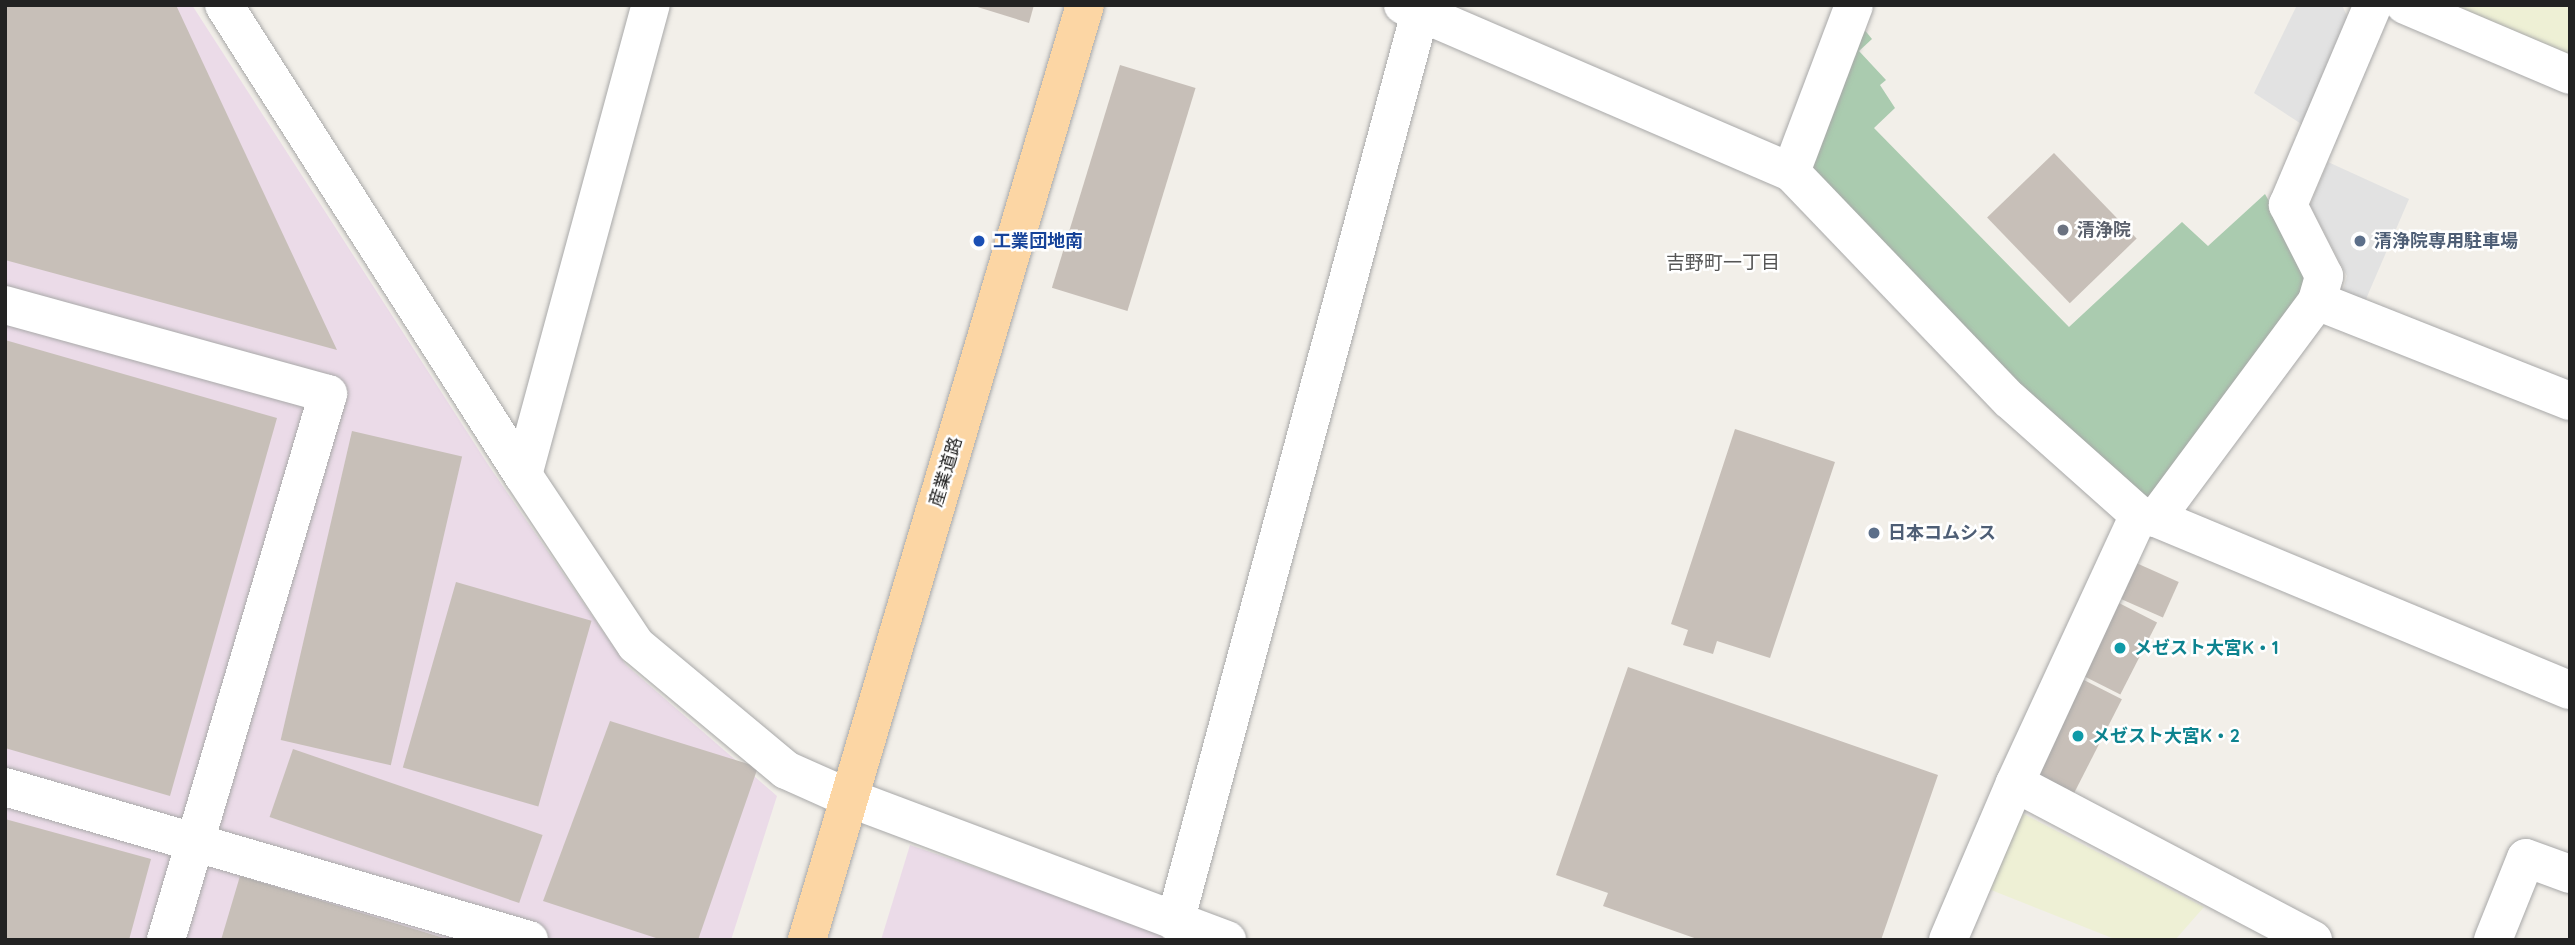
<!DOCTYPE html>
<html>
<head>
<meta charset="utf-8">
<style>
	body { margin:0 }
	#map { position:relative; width:2575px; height:945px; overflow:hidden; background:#f2efe9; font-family:Quicksand,"Noto Sans JP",sans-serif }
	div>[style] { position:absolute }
	.industrial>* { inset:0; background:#ebdbe8 }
	.farmland>* { inset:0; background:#eef0d5 }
	.cemetery>* { inset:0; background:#aacbaf }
	.parking>* { inset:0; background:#e2e2e2 }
	.building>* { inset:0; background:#c7bfb8; transform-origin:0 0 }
	.roads { filter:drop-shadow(0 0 2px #a9a9a9) drop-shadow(0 0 2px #a9a9a9) }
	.minor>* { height:38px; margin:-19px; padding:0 19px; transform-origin:19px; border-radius:19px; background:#fff }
	.major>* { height:38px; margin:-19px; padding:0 19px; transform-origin:19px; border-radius:19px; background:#fcd6a4 }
	.dots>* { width:19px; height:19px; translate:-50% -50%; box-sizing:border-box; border:4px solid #fff; border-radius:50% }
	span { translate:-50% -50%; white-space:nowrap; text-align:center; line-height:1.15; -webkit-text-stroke:5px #fff; paint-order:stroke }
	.worship-label { font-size:18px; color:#5b616d; font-weight:700 }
	.left { translate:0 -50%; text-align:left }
	.transit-label { font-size:18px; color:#164399; font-weight:700 }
	.service-label { font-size:18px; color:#4e5e75; font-weight:700 }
	.street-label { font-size:18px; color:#222 }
	.culture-label { font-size:18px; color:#0d838f; font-weight:700 }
	.neighbourhood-label { font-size:19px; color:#555 }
	.frame { position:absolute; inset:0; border:7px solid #222; pointer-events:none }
</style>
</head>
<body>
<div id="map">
	<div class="industrial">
		<i style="clip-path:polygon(5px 5px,192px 5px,489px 466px,626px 665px,777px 796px,731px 940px,5px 940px)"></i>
		<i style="clip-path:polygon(910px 845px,1185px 940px,881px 940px)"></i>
	</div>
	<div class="farmland">
		<i style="clip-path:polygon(2436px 5px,2570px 5px,2570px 61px)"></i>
		<i style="clip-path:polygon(2018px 811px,2204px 907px,2175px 940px,2117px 940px,1981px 886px)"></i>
	</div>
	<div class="cemetery">
		<i style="clip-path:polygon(1854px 17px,1872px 39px,1859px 51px,1886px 80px,1880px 85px,1895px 108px,1874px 128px,2069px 327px,2182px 222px,2208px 246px,2265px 194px,2304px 265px,2307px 289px,2153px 495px,2132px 499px,1800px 164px)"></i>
	</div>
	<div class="parking">
		<i style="clip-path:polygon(2297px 5px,2342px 5px,2349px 21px,2306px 127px,2254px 93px)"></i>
		<i style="clip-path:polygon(2328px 162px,2409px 199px,2363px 306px,2341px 298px,2347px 276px,2310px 205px)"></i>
	</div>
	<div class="building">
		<i style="clip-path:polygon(5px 5px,176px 5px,337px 350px,5px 260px)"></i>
		<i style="clip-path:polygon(971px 5px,1034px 5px,1029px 23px)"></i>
		<i style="left:1120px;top:65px;width:79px;height:233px;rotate:17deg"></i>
		<i style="left:2054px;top:153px;width:119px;height:93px;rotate:46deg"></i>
		<i style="clip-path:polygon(5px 340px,277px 418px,170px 796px,5px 748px)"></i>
		<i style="clip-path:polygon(1735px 429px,1835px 462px,1770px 658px,1717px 641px,1713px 654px,1683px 645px,1688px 630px,1671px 624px)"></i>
		<i style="left:352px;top:431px;width:113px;height:317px;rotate:13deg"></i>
		<i style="left:2134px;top:562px;width:49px;height:39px;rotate:24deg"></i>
		<i style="left:456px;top:582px;width:141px;height:193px;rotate:16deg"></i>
		<i style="left:2117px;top:602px;width:45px;height:81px;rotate:27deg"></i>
		<i style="clip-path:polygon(1628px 667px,1938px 775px,1881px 940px,1700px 940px,1603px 906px,1608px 893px,1556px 875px)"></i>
		<i style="left:2080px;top:678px;width:47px;height:106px;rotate:27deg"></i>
		<i style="clip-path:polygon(610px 721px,758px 767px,698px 940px,662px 940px,543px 901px)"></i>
		<i style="left:293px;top:749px;width:264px;height:72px;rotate:19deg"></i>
		<i style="clip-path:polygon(5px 819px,151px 859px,129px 940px,5px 940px)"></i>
		<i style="clip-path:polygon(240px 876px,447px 939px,446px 940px,221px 940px)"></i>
	</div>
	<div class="roads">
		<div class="minor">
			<i style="left:224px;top:5px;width:557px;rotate:57.54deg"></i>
			<i style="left:523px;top:475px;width:204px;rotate:56.4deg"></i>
			<i style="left:636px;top:645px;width:195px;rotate:39.8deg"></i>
			<i style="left:786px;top:770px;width:69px;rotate:24deg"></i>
			<i style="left:849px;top:798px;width:404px;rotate:20.6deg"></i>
			<i style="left:1403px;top:5px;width:422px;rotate:23.3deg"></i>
			<i style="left:1791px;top:172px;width:316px;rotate:46.2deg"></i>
			<i style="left:2010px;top:400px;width:173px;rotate:41.7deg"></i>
			<i style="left:2139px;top:515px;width:17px;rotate:10deg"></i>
			<i style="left:2156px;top:518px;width:448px;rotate:22.6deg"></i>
			<i style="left:2405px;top:5px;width:179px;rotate:23deg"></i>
			<i style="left:1791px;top:172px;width:178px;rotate:-69.3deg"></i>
			<i style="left:2317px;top:301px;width:272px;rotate:21.6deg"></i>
			<i style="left:5px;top:305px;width:335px;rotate:15.4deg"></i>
			<i style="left:328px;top:394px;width:570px;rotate:106.53deg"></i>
			<i style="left:523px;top:475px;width:487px;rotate:-74.8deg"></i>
			<i style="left:2156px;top:518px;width:270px;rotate:-53.4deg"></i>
			<i style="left:2317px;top:301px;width:26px;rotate:-74deg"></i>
			<i style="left:2324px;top:276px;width:80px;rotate:-116.9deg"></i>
			<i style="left:2288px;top:205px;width:217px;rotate:-67deg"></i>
			<i style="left:2015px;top:783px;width:337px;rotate:27.8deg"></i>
			<i style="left:5px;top:787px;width:546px;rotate:16.28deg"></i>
			<i style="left:1175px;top:922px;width:950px;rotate:-74.92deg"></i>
			<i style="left:1948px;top:940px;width:171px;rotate:-66.9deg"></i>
			<i style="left:2015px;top:783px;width:295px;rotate:-65.2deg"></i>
			<i style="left:2493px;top:940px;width:88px;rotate:-68.1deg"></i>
			<i style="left:2526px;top:858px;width:47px;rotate:20deg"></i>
		</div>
		<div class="major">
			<i style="left:807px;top:940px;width:975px;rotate:-73.44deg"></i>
		</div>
	</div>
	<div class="dots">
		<i style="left:2063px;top:230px;background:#6b7280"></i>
		<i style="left:979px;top:241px;background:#1a4fb4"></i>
		<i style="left:2360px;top:241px;background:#5c6f8a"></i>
		<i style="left:1874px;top:533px;background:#5c6f8a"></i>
		<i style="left:2120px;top:648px;background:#0f9aa8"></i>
		<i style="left:2078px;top:736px;background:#0f9aa8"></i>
	</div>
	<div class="worship-label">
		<span class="left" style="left:2077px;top:230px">清浄院</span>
	</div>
	<div class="transit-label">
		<span class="left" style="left:993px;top:241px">工業団地南</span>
	</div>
	<div class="service-label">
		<span class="left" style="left:2374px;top:241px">清浄院専用駐車場</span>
		<span class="left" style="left:1888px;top:533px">日本コムシス</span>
	</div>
	<div class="street-label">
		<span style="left:946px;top:472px;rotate:-73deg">産業道路</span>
	</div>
	<div class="culture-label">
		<span class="left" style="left:2134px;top:648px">メゼスト大宮K・1</span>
		<span class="left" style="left:2092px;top:736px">メゼスト大宮K・2</span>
	</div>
	<div class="neighbourhood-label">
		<span style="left:1723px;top:263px">吉野町一丁目</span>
	</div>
	<div class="frame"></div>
</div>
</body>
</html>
